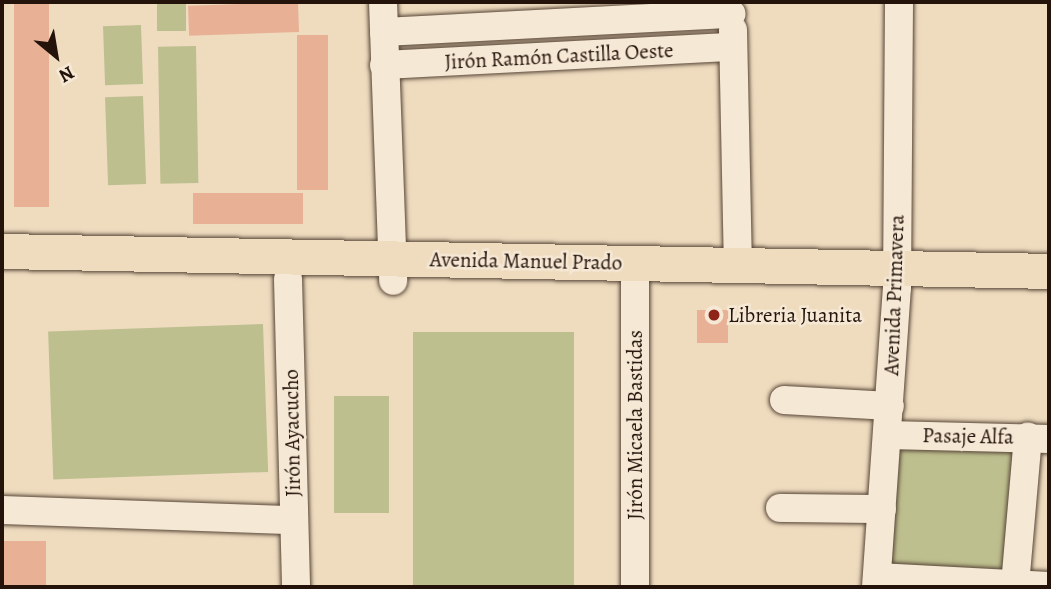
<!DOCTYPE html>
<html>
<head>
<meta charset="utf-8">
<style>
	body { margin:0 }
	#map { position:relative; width:1051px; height:589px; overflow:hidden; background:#efdcbf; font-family:Alegreya,serif }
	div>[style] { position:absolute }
	.green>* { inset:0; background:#bebf8f; transform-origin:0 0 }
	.building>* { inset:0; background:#e8b195; transform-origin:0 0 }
	.roads { filter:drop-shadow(0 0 2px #574537) drop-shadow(0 0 2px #574537) }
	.minor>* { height:28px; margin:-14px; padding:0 14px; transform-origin:14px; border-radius:14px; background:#f5e8d5 }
	.major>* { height:35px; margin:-17.5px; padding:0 17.5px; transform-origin:17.5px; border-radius:17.5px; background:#efdcbf }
	.dots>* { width:19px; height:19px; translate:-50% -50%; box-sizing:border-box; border:4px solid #f5e8d5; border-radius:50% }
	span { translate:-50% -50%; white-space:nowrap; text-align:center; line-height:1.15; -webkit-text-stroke:5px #f5e8d5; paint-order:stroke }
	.street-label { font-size:21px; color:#24130a }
	.poi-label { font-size:21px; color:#24130a }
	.left { translate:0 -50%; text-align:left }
	.frame { position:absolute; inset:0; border:4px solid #24130a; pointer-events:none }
	.north { position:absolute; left:21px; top:21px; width:70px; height:70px; -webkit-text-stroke:5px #f5e8d5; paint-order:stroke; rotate:150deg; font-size:19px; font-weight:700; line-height:28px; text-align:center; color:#24130a }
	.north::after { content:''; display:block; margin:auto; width:24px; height:32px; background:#24130a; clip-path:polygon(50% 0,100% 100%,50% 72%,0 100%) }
</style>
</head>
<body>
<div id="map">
	<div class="green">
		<i style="left:157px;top:2px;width:29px;height:29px"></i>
		<i style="left:141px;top:25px;width:59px;height:38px;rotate:88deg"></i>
		<i style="left:196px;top:46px;width:137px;height:38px;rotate:89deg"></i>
		<i style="left:143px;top:96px;width:88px;height:38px;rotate:88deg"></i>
		<i style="left:263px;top:324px;width:148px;height:215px;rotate:88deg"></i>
		<i style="left:413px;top:332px;width:161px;height:255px"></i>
		<i style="left:389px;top:396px;width:117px;height:55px;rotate:90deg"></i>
		<i style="left:894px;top:446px;width:120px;height:126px;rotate:1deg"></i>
	</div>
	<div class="building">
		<i style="left:14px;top:2px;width:35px;height:205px"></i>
		<i style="left:298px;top:2px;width:30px;height:110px;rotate:88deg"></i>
		<i style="left:297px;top:35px;width:31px;height:155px"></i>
		<i style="left:303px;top:193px;width:31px;height:110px;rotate:90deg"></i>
		<i style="left:728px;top:310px;width:33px;height:31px;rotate:90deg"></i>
		<i style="left:2px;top:541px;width:44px;height:45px"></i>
	</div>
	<div class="roads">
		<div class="minor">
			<i style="left:383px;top:2px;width:279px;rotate:87.9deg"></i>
			<i style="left:733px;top:30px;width:235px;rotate:88.8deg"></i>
			<i style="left:384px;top:32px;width:348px;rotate:-3deg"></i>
			<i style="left:384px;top:65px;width:349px;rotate:-3deg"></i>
			<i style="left:288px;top:279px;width:308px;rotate:88.5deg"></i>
			<i style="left:784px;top:400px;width:106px;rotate:3.2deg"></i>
			<i style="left:888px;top:435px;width:161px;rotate:1.4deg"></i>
			<i style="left:780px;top:508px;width:102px;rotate:0.6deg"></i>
			<i style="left:2px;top:510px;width:292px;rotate:2deg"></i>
			<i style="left:877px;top:577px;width:172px;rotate:3deg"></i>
			<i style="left:1015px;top:585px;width:149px;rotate:-85deg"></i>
			<i style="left:635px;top:587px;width:324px;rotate:-90deg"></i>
			<i style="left:876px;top:587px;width:300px;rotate:-86deg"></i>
			<i style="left:897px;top:288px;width:286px;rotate:-89.6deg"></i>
		</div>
		<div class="major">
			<i style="left:2px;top:251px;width:1047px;rotate:1.09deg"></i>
		</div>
	</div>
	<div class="dots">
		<i style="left:714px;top:315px;background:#8f2418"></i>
	</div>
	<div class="street-label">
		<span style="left:559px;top:56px;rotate:-3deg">Jirón Ramón Castilla Oeste</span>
		<span style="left:526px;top:261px;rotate:1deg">Avenida Manuel Prado</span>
		<span style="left:894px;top:295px;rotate:-88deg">Avenida Primavera</span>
		<span style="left:635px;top:425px;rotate:-90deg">Jirón Micaela Bastidas</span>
		<span style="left:292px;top:433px;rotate:-91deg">Jirón Ayacucho</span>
		<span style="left:968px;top:436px;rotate:1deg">Pasaje Alfa</span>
	</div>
	<div class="poi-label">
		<span class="left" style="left:728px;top:315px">Libreria Juanita</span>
	</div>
	<div class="frame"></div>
	<div class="north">N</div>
</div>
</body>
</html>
